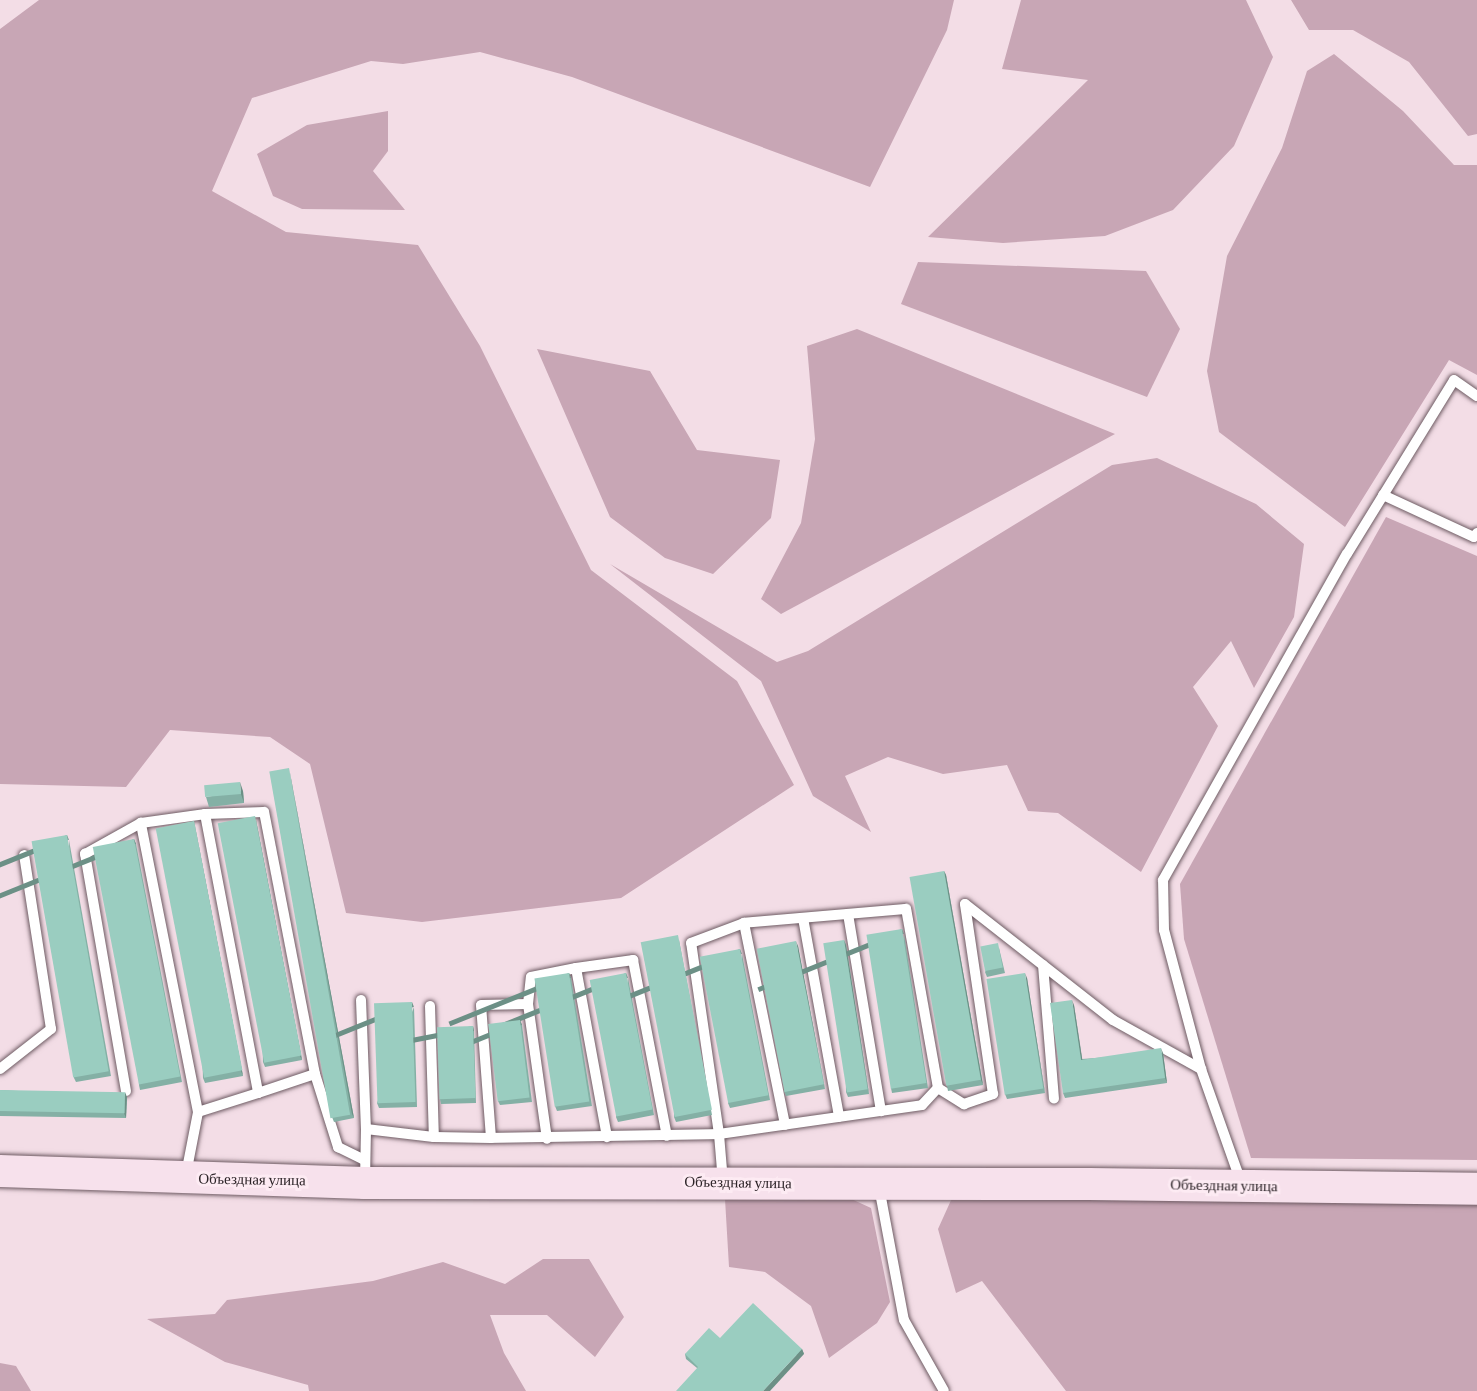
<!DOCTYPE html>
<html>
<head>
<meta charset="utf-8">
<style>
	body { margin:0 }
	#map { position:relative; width:1477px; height:1391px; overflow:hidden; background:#f3dde6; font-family:"Crimson Pro",serif }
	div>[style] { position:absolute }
	.green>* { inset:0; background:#c8a6b5 }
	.roads { filter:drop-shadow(0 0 2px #6e5b63) drop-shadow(0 0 2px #6e5b63) }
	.lane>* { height:10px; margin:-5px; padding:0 5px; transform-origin:5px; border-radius:5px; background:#fff }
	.secondary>* { height:32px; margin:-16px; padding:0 16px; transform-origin:16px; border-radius:16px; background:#f7e1ec }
	.wall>* { inset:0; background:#84b0a5 }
	.shaded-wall>* { inset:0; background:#6c9086; transform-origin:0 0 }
	.building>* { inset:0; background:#9acdc0; transform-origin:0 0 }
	span { translate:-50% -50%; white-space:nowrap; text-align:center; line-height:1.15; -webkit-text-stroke:6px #fdebf3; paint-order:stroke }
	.street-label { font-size:15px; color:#2d2428 }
</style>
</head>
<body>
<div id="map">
	<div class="green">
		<i style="clip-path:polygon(39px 0,954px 0,947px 30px,870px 187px,572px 77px,480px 52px,403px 64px,371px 61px,252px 98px,212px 191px,286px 232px,418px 245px,480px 346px,591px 570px,737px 681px,794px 785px,621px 898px,422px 922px,346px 913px,310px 764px,270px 737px,170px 730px,126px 787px,0 784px,0 29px)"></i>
		<i style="clip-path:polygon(1021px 0,1246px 0,1273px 57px,1234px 146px,1173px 210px,1105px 236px,1003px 243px,928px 237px,1088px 80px,1002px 69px)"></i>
		<i style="clip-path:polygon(1291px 0,1477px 0,1477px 134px,1468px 136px,1409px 62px,1353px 30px,1309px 30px)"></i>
		<i style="clip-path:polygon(1334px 54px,1403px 111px,1454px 165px,1477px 165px,1477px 375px,1449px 360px,1345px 527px,1219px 432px,1207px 371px,1227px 256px,1282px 148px,1307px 71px)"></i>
		<i style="clip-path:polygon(388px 111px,388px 151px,373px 171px,405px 210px,302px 209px,273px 196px,257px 154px,307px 125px)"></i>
		<i style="clip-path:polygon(918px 262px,1146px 271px,1180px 329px,1147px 397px,901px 304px)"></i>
		<i style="clip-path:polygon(857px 329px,1115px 434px,781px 614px,761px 599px,801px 523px,815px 439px,807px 346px)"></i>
		<i style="clip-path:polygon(537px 349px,650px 371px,697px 450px,780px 460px,771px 518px,713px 574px,665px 558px,610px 517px)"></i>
		<i style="clip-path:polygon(1157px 458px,1256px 504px,1304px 544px,1294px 617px,1254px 688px,1231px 641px,1193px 687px,1218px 726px,1141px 872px,1058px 813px,1028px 811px,1007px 765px,943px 774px,888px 757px,845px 776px,871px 832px,813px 796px,761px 681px,610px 564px,777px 662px,808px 651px,1112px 465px)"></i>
		<i style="clip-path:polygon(1386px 517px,1477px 556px,1477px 1160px,1251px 1158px,1184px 939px,1180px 884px)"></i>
		<i style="clip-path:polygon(847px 1197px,871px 1208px,890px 1302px,877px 1323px,829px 1358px,811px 1306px,765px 1272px,729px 1267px,725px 1199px)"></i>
		<i style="clip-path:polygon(952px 1198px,1477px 1201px,1477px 1391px,1066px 1391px,982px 1281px,956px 1293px,938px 1229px)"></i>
		<i style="clip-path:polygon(543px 1259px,589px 1259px,624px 1317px,595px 1357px,547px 1315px,490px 1315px,504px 1353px,526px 1391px,309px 1391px,308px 1385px,225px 1362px,147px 1319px,215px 1314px,227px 1300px,373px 1281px,443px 1262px,505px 1284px)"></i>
		<i style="clip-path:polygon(0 1363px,16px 1366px,31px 1391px,0 1391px)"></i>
	</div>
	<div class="roads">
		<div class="lane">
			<i style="left:1383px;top:495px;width:100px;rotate:24.8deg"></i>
			<i style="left:1474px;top:537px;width:5px;rotate:-53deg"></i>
			<i style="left:965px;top:904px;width:188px;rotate:38.1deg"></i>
			<i style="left:1113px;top:1020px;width:101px;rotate:29.1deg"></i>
			<i style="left:848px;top:914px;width:200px;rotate:80.5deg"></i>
			<i style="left:803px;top:918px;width:202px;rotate:79.7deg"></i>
			<i style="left:1043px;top:965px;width:134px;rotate:85.3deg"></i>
			<i style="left:576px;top:968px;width:58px;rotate:-8deg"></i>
			<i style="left:633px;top:960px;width:179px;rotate:79.1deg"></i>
			<i style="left:361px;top:1000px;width:129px;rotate:87.8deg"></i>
			<i style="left:528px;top:1004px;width:27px;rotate:-84deg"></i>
			<i style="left:531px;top:977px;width:46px;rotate:-11.3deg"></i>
			<i style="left:576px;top:968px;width:172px;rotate:79.6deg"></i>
			<i style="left:430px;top:1006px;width:131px;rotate:88.3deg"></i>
			<i style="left:0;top:1069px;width:65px;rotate:-38.1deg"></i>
			<i style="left:51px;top:1029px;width:176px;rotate:-98.8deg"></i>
			<i style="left:315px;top:1074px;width:77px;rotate:72.5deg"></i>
			<i style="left:338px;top:1147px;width:30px;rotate:26deg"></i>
			<i style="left:938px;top:1088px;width:31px;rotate:32deg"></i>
			<i style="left:964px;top:1104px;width:31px;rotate:-19deg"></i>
			<i style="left:993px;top:1094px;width:192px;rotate:-98.4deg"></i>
			<i style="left:126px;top:1091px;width:241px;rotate:-99.8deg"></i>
			<i style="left:85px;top:854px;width:64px;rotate:-29deg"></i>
			<i style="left:198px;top:1112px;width:295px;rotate:-101.2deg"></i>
			<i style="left:141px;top:823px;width:65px;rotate:-8deg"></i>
			<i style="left:491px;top:1138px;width:133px;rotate:-94.3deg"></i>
			<i style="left:481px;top:1005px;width:47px;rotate:-1.2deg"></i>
			<i style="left:528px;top:1004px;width:136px;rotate:82deg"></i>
			<i style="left:186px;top:1174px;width:63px;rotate:-79deg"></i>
			<i style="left:198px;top:1112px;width:63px;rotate:-17.6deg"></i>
			<i style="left:258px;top:1093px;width:60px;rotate:-18.4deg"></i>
			<i style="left:315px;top:1074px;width:267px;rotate:-101deg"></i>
			<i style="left:264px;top:812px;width:59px;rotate:178.1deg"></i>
			<i style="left:205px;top:814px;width:284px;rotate:79.2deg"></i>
			<i style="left:365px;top:1181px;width:52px;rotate:-88.9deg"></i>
			<i style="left:366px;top:1129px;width:68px;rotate:6.7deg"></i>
			<i style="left:434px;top:1137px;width:57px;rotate:1deg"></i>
			<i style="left:491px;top:1138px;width:228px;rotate:-1deg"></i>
			<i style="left:719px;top:1134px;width:193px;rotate:-98.3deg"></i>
			<i style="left:691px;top:943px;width:57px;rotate:-20.7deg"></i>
			<i style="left:744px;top:923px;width:206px;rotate:78.5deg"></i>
			<i style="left:723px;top:1182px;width:48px;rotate:-94.8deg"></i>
			<i style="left:719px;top:1134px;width:205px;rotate:-8.1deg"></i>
			<i style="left:922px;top:1105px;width:23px;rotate:-47deg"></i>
			<i style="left:938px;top:1088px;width:182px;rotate:-100.1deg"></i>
			<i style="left:906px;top:909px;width:163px;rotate:175.1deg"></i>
			<i style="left:1241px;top:1182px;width:120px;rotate:-109.5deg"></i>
			<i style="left:1201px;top:1069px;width:144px;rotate:-104.9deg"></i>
			<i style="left:1164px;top:930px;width:50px;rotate:-91.1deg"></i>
			<i style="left:1163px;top:880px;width:374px;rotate:-60.6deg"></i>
			<i style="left:1347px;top:554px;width:204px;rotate:-58.4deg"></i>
			<i style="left:1454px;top:380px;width:28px;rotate:35deg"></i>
			<i style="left:879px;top:1187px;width:135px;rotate:79.4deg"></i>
			<i style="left:904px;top:1320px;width:81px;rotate:60.6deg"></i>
		</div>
		<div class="secondary">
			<i style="left:0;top:1171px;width:365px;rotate:1.9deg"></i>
			<i style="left:365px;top:1183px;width:724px;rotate:0.08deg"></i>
			<i style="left:1089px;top:1184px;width:388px;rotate:0.7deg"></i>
		</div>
	</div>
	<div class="wall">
		<i style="clip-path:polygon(290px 773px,354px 1118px,334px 1122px,332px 1117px)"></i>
		<i style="clip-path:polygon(243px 791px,244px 803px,209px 807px,206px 797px)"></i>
		<i style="clip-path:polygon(256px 820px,302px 1060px,265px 1067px,263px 1062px)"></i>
		<i style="clip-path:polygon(194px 821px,195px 826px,243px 1076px,205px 1083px,203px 1078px)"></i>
		<i style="clip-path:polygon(134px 839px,136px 844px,182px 1082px,140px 1090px,139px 1085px)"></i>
		<i style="clip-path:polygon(69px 840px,111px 1076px,76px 1082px,74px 1078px)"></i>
		<i style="clip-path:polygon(944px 871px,946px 875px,983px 1085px,948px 1091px,947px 1086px)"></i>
		<i style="clip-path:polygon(904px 934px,928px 1088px,892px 1093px,891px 1088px)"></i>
		<i style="clip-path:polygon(679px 940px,712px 1115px,676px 1122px,674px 1117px)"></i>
		<i style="clip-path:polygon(844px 940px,846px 945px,869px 1094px,848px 1097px,846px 1092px)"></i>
		<i style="clip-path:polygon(798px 946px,825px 1089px,786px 1096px,784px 1091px)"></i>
		<i style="clip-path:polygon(999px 948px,1005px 973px,987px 977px,985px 972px)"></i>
		<i style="clip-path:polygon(742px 954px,770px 1100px,730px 1108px,728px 1103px)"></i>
		<i style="clip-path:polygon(569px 973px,571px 978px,592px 1106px,557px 1111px,555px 1106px)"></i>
		<i style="clip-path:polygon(628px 978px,654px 1115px,618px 1122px,616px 1117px)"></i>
		<i style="clip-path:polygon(1027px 978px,1045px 1093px,1007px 1099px,1005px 1094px)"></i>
		<i style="clip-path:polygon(1074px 1005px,1082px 1059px,1163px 1053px,1167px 1083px,1065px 1098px,1063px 1093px)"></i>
		<i style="clip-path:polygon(414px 1007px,417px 1107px,379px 1108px,377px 1103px)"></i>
		<i style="clip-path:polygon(520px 1020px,522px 1025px,532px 1102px,500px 1105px,498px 1101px)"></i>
		<i style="clip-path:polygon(473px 1026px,474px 1031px,476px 1103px,441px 1104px,440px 1099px)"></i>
		<i style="clip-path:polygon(0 1090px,127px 1097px,126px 1118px,0 1116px)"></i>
		<i style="clip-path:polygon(720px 1338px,802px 1349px,804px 1354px,697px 1368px,686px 1359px,685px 1354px)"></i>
	</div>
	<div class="shaded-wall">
		<i style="clip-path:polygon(289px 768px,290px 773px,354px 1118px,352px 1114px)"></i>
		<i style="clip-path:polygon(240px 782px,243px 791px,244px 803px,241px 794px)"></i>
		<i style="clip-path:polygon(255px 816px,256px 820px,302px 1060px,300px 1056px)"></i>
		<i style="clip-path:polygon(194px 821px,195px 826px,243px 1076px,241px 1071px)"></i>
		<i style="left:67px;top:835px;width:5px;height:240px;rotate:68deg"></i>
		<i style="left:134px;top:839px;width:5px;height:242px;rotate:68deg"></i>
		<i style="clip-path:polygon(944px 871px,946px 875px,983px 1085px,981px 1080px)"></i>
		<i style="left:902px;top:929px;width:5px;height:156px;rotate:68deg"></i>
		<i style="clip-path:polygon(844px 940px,846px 945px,869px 1094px,868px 1089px)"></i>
		<i style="clip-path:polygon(796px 941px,798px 946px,825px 1089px,824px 1084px)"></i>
		<i style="left:740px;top:949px;width:5px;height:149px;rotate:68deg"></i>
		<i style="left:569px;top:973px;width:5px;height:130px;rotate:68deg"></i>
		<i style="left:626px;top:973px;width:5px;height:139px;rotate:68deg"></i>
		<i style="clip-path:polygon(1025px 973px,1027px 978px,1045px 1093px,1044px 1088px)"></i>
		<i style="clip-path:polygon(1072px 1000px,1074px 1005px,1083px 1064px,1081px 1060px)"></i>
		<i style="left:412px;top:1002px;width:5px;height:100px;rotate:68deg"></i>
		<i style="left:520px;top:1020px;width:5px;height:78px;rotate:68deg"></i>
		<i style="left:473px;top:1026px;width:5px;height:72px;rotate:79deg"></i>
		<i style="clip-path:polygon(1161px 1048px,1163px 1053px,1167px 1083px,1165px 1078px)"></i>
		<i style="clip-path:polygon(125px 1092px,127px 1097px,126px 1118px,124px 1113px)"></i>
		<i style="clip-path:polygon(802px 1349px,804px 1354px,770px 1391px,763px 1391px)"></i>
	</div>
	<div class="building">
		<i style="left:289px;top:768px;width:352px;height:20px;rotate:80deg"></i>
		<i style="left:240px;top:782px;width:12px;height:36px;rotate:85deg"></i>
		<i style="left:255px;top:816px;width:244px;height:38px;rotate:79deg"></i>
		<i style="left:194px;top:821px;width:254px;height:39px;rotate:79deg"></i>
		<i style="left:67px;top:835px;width:240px;height:36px;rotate:80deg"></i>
		<i style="left:134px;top:839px;width:242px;height:42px;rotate:79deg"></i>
		<i style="left:944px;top:871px;width:212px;height:35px;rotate:80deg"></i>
		<i style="left:902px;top:929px;width:156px;height:36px;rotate:81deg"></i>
		<i style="left:678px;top:935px;width:178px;height:38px;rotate:79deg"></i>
		<i style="left:844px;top:940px;width:151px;height:21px;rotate:81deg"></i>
		<i style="left:796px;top:941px;width:146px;height:40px;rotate:79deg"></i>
		<i style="left:998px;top:943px;width:25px;height:18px;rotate:79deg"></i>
		<i style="left:740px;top:949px;width:149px;height:41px;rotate:79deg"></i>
		<i style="left:569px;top:973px;width:130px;height:35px;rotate:81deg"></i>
		<i style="left:626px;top:973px;width:139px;height:37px;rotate:79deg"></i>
		<i style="left:1025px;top:973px;width:117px;height:39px;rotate:81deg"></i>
		<i style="clip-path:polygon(1072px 1000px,1081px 1060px,1161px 1048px,1165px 1078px,1063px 1093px,1050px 1003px)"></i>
		<i style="left:412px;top:1002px;width:100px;height:38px;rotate:88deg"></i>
		<i style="left:520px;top:1020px;width:78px;height:32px;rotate:83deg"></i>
		<i style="left:473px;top:1026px;width:72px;height:36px;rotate:88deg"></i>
		<i style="left:0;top:1090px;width:125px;height:21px;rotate:1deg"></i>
		<i style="clip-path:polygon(753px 1303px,802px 1349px,763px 1391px,676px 1391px,698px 1367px,685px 1354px,709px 1328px,720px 1338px)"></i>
	</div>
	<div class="street-label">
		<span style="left:252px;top:1180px;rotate:1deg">Объездная улица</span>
		<span style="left:738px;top:1183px;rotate:1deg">Объездная улица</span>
		<span style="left:1224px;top:1186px;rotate:1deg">Объездная улица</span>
	</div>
</div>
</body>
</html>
